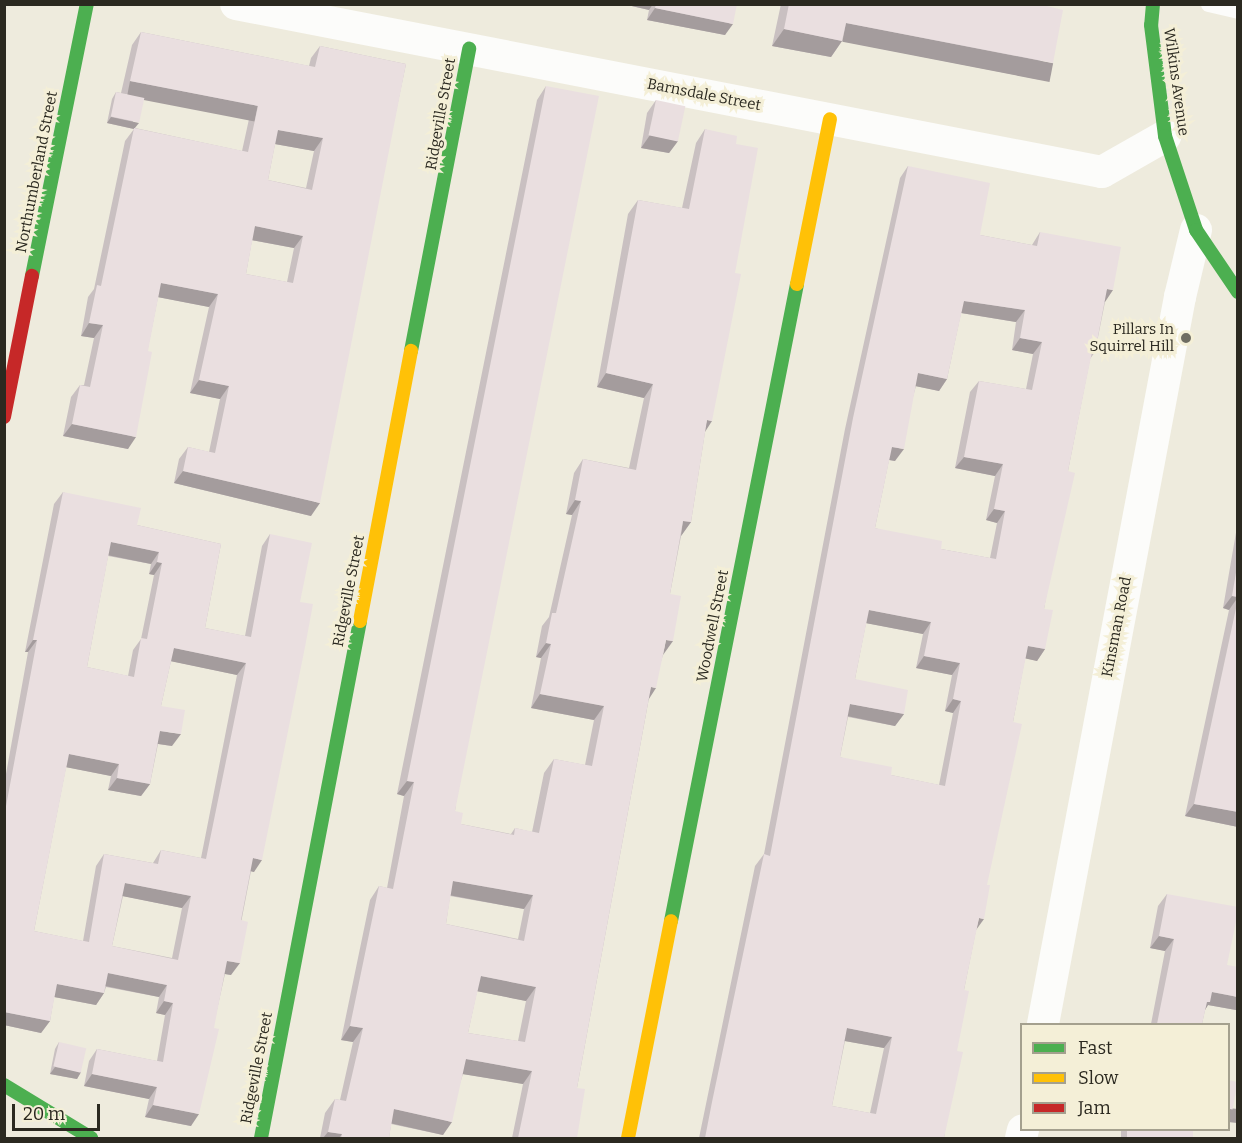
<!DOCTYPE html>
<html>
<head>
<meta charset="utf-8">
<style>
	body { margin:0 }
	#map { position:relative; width:1242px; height:1143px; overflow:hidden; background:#eeebdd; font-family:Bitter,serif }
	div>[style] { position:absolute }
	.lane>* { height:15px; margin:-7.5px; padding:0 7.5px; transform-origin:7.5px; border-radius:7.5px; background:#fcfcfa }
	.street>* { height:32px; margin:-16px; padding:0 16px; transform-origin:16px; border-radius:16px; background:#fcfcfa }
	.fast>* { height:14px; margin:-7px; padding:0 7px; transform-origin:7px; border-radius:7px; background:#4caf50 }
	.slow>* { height:14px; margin:-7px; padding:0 7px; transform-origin:7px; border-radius:7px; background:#ffc107 }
	.jam>* { height:14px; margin:-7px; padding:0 7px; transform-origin:7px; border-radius:7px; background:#c62828 }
	.wall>* { inset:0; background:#c9c0c1; transform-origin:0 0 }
	.shaded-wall>* { inset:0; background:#a49c9d; transform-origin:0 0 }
	.building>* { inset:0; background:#eadfe0; transform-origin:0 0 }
	.dots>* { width:16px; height:16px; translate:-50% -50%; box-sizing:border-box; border:3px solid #f4efd7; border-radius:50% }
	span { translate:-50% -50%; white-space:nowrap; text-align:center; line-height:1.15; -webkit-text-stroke:6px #f4efd7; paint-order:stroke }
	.street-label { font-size:15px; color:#2b2920 }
	.poi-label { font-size:15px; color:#2b2920 }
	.right { translate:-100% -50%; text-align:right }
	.frame { position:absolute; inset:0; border:6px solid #2b2920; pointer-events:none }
	.legend { position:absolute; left:1020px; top:1023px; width:210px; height:108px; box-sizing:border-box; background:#f4efd7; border:2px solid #a4a08e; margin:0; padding:8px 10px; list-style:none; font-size:18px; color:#2b2920 }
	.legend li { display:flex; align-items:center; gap:12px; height:30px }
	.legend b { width:30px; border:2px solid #a4a08e }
	.scale { position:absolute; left:12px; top:1104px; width:88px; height:27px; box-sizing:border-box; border:3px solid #2b2920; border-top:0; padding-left:8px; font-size:18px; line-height:21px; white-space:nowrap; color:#2b2920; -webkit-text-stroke:4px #f4efd7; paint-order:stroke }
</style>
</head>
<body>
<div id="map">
	<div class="lane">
		<i style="left:1208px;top:4px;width:31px;rotate:13deg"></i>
	</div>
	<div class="street">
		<i style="left:236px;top:4px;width:882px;rotate:10.98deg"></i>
		<i style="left:1102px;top:172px;width:73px;rotate:-29.7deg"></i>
		<i style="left:1043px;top:1024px;width:740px;rotate:-79.33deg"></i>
		<i style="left:1180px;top:297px;width:69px;rotate:-76.6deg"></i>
		<i style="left:1021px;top:1138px;width:8px;rotate:-76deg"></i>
	</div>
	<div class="fast">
		<i style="left:1153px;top:4px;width:21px;rotate:95deg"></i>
		<i style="left:1151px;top:25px;width:112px;rotate:82.8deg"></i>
		<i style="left:1165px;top:136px;width:99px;rotate:71.7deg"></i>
		<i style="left:1196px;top:230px;width:75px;rotate:55.9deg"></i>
		<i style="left:32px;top:276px;width:278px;rotate:-78.6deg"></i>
		<i style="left:411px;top:351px;width:308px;rotate:-79.1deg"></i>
		<i style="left:671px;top:921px;width:649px;rotate:-78.81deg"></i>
		<i style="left:4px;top:1085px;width:102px;rotate:31.3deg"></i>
		<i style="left:261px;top:1138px;width:526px;rotate:-79.16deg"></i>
	</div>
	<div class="slow">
		<i style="left:797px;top:284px;width:168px;rotate:-78.7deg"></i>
		<i style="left:360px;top:621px;width:275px;rotate:-79.3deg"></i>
		<i style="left:628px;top:1138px;width:221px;rotate:-78.8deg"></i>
	</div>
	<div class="jam">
		<i style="left:4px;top:417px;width:144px;rotate:-78.8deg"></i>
	</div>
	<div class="wall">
		<i style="clip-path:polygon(623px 4px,737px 4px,725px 35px,647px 20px,649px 10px)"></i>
		<i style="clip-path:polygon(781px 4px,1039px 4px,1041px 80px,842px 41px,831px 57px,772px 46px)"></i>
		<i style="clip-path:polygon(evenodd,141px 32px,309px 66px,311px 58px,320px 46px,406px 64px,311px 516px,174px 483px,179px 459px,188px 447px,209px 452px,220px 399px,190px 393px,209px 307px,158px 297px,128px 449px,63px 436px,71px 397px,80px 385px,84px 385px,94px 338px,81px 336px,88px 297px,94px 289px,125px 141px,134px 129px,107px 123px,112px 99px,116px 92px,121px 93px,132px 45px,141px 32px,125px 94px,249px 119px,242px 151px,135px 128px,125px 94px,141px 32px,275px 144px,314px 151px,306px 188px,268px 180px,275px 144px,141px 32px,252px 240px,294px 248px,287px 282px,246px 274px,252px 240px)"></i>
		<i style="clip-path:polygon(evenodd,546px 86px,455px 811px,461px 824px,511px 834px,515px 828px,532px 832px,544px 773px,554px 759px,585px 765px,594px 720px,531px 708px,541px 658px,536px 657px,542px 626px,549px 617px,572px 515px,566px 514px,574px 473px,583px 459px,629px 468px,644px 398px,597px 387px,628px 214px,638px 200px,682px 208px,696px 143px,705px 129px,736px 144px,705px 432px,691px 522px,681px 536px,670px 594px,663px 655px,649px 698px,577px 1088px,577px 1138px,512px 1138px,523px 1084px,463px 1074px,443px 1135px,391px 1124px,389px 1138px,320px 1138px,325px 1113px,335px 1099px,340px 1100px,353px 1042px,341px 1040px,370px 900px,379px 886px,387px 888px,404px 796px,397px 794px,537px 100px,546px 86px,450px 896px,524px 909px,518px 939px,446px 924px,450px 896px,546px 86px,477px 991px,526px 1001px,518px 1041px,468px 1033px,477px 991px)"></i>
		<i style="clip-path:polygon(656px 100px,678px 141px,669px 153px,641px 148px,647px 113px)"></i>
		<i style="clip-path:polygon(evenodd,908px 166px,980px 235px,1032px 245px,1040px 232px,1105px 302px,1095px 352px,1090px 359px,1068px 471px,1044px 609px,1045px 649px,1037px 661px,1025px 658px,1013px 722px,976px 930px,964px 990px,944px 1138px,699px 1138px,755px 866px,764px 854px,845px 429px,900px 178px,908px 166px,961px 313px,1016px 322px,1012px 350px,1033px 354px,1026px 389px,979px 381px,970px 392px,955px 468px,995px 476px,986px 520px,997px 523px,990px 558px,941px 549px,875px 528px,889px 460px,895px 461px,916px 386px,939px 391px,947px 379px,961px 313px,908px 166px,866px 623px,923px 634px,916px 668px,952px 675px,945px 711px,953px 713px,939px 785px,891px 775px,840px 757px,848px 717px,895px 726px,904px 714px,855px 679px,866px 623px,908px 166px,845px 1041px,884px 1048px,870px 1113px,832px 1106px,845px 1041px)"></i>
		<i style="clip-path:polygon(evenodd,63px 492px,137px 525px,221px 544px,205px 628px,245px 636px,262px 546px,270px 534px,300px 602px,254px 872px,251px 871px,231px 975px,225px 974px,191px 1126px,145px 1117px,149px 1099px,84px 1086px,89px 1061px,97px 1049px,157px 1061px,165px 1015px,156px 1013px,159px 997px,106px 987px,104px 993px,96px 1005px,54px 997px,50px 1021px,41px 1033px,4px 1025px,4px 785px,28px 652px,25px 652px,54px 504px,63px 492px,108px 556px,151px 564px,149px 574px,154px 575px,141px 639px,133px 650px,128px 676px,87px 667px,108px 556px,63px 492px,171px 661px,237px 675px,201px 858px,161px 850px,153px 863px,104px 854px,96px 866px,83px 941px,34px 931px,66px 767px,111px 776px,108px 790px,141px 796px,150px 784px,158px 744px,172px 746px,161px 706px,171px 661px,63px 492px,123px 896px,182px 908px,172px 958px,112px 946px,123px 896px)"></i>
		<i style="clip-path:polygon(1238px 521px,1238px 827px,1185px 816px,1229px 610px,1223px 608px)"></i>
		<i style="clip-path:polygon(1167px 894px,1227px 965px,1236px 1010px,1208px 1005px,1205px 1010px,1202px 1024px,1151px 1024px,1165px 951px,1150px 948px,1158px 906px)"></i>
		<i style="clip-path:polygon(59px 1042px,81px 1072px,77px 1079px,50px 1074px,55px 1049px)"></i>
		<i style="left:1121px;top:1130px;width:72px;height:8px"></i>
	</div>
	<div class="shaded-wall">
		<i style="clip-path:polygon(623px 4px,653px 4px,649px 10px)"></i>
		<i style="clip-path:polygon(655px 8px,733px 24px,725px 35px,647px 20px)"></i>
		<i style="left:846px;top:23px;width:211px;height:19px;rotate:11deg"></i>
		<i style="clip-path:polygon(784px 29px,842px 41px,831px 57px,772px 46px)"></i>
		<i style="left:130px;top:81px;width:130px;height:16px;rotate:11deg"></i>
		<i style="clip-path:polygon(111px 117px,139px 123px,134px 129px,107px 123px)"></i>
		<i style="clip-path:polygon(278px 130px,323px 138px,314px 151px,269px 143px)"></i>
		<i style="clip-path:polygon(650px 135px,678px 141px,669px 153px,641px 148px)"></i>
		<i style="clip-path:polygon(255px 226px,303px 236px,294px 248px,246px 239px)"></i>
		<i style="clip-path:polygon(161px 283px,218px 294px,209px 307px,152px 296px)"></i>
		<i style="clip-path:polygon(1107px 289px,1113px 290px,1105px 302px,1099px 301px)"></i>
		<i style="clip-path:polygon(964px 301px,1025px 310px,1016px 322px,955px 312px)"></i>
		<i style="clip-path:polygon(89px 323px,103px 325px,94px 338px,81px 336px)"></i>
		<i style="clip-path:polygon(1020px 338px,1042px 342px,1033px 354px,1012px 350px)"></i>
		<i style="clip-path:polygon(606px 373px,653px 384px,644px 398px,597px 387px)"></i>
		<i style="clip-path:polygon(918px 373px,947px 379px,939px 391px,910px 385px)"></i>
		<i style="clip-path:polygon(199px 380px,229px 386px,220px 399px,190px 393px)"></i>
		<i style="clip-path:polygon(707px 420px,712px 421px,703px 435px)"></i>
		<i style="clip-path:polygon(72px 424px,136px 437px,128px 449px,63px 436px)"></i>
		<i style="clip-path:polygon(892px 447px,904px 449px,895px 461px,884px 459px)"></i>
		<i style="clip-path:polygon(964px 457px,1003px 464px,995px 476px,955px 468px)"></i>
		<i style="clip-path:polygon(183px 471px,320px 503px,311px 516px,174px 483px)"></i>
		<i style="clip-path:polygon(575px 500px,581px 501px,572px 515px,566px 514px)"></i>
		<i style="clip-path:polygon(994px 509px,1005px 511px,997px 523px,986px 520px)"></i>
		<i style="clip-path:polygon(683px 521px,691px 522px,681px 536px)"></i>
		<i style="clip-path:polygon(111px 542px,159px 552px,151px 564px,102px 554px)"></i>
		<i style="clip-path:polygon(157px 562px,162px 563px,154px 575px,149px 574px)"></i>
		<i style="clip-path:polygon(1232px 596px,1238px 597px,1229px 610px,1223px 608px)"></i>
		<i style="clip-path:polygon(869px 610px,931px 622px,923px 634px,860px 622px)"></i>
		<i style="clip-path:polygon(33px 640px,37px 640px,28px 652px,25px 652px)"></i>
		<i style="clip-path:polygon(666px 640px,673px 641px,663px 655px)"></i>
		<i style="clip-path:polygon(546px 643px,551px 644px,541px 658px,536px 657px)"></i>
		<i style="clip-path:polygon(1028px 646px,1045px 649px,1037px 661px,1019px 657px)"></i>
		<i style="clip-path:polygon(174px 648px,246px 663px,237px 675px,165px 660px)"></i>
		<i style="clip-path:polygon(924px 656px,960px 663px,952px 675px,916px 668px)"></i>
		<i style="clip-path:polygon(651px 687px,656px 688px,647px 702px)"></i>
		<i style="clip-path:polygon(540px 694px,604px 706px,594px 720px,531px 708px)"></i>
		<i style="clip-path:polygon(953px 699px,961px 701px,953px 713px,945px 711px)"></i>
		<i style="clip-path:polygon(850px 704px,904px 714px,895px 726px,842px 715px)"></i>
		<i style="clip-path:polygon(160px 731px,181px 734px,172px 746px,152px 743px)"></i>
		<i style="clip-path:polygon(69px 754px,119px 764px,111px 776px,60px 766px)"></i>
		<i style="clip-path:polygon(117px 778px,150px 784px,141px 796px,108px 790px)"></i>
		<i style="clip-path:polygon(407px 781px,414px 782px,404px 796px,397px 794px)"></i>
		<i style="clip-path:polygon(1194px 804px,1238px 812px,1238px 827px,1185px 816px)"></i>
		<i style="clip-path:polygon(253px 858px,262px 860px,254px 872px,245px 870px)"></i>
		<i style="clip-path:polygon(453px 881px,533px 895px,524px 909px,443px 894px)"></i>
		<i style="clip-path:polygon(125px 883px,191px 896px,182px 908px,117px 895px)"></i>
		<i style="clip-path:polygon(979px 918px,984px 919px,976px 930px)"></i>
		<i style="clip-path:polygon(1159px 936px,1174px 939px,1165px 951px,1150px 948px)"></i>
		<i style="clip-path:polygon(227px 961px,240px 963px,231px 975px,219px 973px)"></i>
		<i style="clip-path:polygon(108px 973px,167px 985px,159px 997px,100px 985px)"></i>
		<i style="clip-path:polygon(481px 976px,536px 987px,526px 1001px,471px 990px)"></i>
		<i style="clip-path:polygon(57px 984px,104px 993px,96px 1005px,49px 996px)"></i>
		<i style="clip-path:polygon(1212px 992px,1238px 997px,1238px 1007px,1236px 1010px,1208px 1005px,1202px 1015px,1198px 1014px)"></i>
		<i style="clip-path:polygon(164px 1001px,173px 1003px,165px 1015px,156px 1013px)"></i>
		<i style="clip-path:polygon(4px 1012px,50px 1021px,41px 1033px,4px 1025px)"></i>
		<i style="clip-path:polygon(350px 1026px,363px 1028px,353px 1042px,341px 1040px)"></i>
		<i style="clip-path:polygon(847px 1028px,892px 1037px,884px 1048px,839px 1040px)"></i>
		<i style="clip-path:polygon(466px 1059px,532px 1071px,523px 1084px,456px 1073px)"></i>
		<i style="clip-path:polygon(55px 1067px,81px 1072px,77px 1079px,50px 1074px)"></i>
		<i style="clip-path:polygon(92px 1074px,157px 1087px,149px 1099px,84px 1086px)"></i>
		<i style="clip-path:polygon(153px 1105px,199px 1114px,191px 1126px,145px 1117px)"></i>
		<i style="clip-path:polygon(1228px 1108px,1238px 1109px,1238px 1122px,1237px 1123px,1228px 1122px)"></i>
		<i style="clip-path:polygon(394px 1109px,452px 1122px,443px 1135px,385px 1122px)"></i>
		<i style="clip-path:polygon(328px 1132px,342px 1134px,339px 1138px,323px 1138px)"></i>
	</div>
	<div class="building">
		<i style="clip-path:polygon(656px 4px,737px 4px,733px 24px,655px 8px)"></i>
		<i style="clip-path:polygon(789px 4px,1039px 4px,1063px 10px,1053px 63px,846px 23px,842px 41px,784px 29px)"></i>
		<i style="clip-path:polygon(evenodd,141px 32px,315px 67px,320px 46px,406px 64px,320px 503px,183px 471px,188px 447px,215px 453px,229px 386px,199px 380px,218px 294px,161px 283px,148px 351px,152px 352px,136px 437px,72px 424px,80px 385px,90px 387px,103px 325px,89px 323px,97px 285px,101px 286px,134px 128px,248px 152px,258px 106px,130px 81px,141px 32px,278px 130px,323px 138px,312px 190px,268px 180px,278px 130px,141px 32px,255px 226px,303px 236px,293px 283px,246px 274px,255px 226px)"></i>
		<i style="clip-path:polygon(evenodd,546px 86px,599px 96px,455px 811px,463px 813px,461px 824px,514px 835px,515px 828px,539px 833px,554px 759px,592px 766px,604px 706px,540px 694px,551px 644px,546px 643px,552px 613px,556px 613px,581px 501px,575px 500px,583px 459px,636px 470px,653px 384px,606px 373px,638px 200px,689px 209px,705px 129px,737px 136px,736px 144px,758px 148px,735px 273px,741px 274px,712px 421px,707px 420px,691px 522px,683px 521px,670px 594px,681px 596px,673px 641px,666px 640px,656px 688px,651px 687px,577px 1088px,585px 1089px,577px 1138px,518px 1138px,532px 1071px,466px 1059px,452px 1122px,394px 1109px,389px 1138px,341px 1138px,342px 1134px,328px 1132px,335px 1099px,346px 1101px,363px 1028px,350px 1026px,379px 886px,393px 889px,414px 782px,407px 781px,546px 86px,453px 881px,533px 895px,524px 941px,446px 924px,453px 881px,546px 86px,481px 976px,536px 987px,525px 1042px,468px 1033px,481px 976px)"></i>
		<i style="left:116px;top:92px;width:29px;height:25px;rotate:12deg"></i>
		<i style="left:656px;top:100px;width:30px;height:36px;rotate:12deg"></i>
		<i style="clip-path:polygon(evenodd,908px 166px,990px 183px,980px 235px,1037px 246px,1040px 232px,1121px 247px,1113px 290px,1107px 289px,1095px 352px,1092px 352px,1068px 471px,1075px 473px,1044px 609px,1053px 610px,1045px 649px,1028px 646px,1013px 722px,1022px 724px,987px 885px,990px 885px,984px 919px,979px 918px,964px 990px,969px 991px,957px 1051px,963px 1052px,944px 1138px,705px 1138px,712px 1102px,764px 854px,770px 856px,853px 418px,908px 166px,964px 301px,1025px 310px,1020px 338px,1042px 342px,1032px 390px,979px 381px,964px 457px,1003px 464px,994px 509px,1005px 511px,996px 559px,941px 549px,942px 541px,875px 528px,892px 447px,904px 449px,918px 373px,947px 379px,964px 301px,908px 166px,869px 610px,931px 622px,924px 656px,960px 663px,953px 699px,961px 701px,945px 786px,891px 775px,892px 767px,840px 757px,850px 704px,904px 714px,908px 690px,855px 679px,869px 610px,908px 166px,847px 1028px,892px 1037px,876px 1114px,832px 1106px,847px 1028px)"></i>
		<i style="clip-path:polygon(evenodd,63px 492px,141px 508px,137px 525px,221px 544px,205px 628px,251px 637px,270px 534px,312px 543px,300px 602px,313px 604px,305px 647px,262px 860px,253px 858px,241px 920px,248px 922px,240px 963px,227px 961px,214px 1028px,219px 1029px,199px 1114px,153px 1105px,157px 1087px,92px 1074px,97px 1049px,163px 1062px,173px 1003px,164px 1001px,167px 985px,108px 973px,104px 993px,57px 984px,50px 1021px,4px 1012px,4px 817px,37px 640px,33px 640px,63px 492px,111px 542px,159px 552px,157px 562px,162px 563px,147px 639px,141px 638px,134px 677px,87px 667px,111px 542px,63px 492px,174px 648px,246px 663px,206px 859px,161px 850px,158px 864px,104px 854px,89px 942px,34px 931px,69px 754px,119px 764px,117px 778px,150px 784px,160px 731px,181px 734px,185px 710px,161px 706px,174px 648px,63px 492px,125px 883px,191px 896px,178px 960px,112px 946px,125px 883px)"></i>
		<i style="clip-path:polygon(1238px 561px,1238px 597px,1232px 596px)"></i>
		<i style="clip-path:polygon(1238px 599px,1238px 812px,1194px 804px)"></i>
		<i style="clip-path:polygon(1167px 894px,1238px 907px,1238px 912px,1227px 965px,1238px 967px,1238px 997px,1212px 992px,1210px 1002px,1207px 1002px,1202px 1024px,1157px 1024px,1174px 939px,1159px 936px)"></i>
		<i style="left:59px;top:1042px;width:28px;height:25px;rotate:13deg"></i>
		<i style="left:1228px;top:1080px;width:10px;height:28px;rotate:11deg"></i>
		<i style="left:1127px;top:1130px;width:66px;height:8px"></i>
	</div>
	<div class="dots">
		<i style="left:1186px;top:338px;background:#6f6d62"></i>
	</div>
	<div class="street-label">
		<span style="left:1176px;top:82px;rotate:82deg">Wilkins Avenue</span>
		<span style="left:704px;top:95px;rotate:11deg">Barnsdale Street</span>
		<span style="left:441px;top:114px;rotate:-80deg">Ridgeville Street</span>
		<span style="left:37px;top:172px;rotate:-79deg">Northumberland Street</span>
		<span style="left:349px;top:591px;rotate:-79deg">Ridgeville Street</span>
		<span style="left:713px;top:626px;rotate:-79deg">Woodwell Street</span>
		<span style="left:1117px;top:627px;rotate:-79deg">Kinsman Road</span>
		<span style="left:257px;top:1068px;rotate:-79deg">Ridgeville Street</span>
	</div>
	<div class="poi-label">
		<span class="right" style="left:1174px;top:338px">Pillars In<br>Squirrel Hill</span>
	</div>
	<div class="frame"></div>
	<ul class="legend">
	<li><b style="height:8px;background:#4caf50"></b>Fast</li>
	<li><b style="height:8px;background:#ffc107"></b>Slow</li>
	<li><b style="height:8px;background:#c62828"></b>Jam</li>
	</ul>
	<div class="scale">20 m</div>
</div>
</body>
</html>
